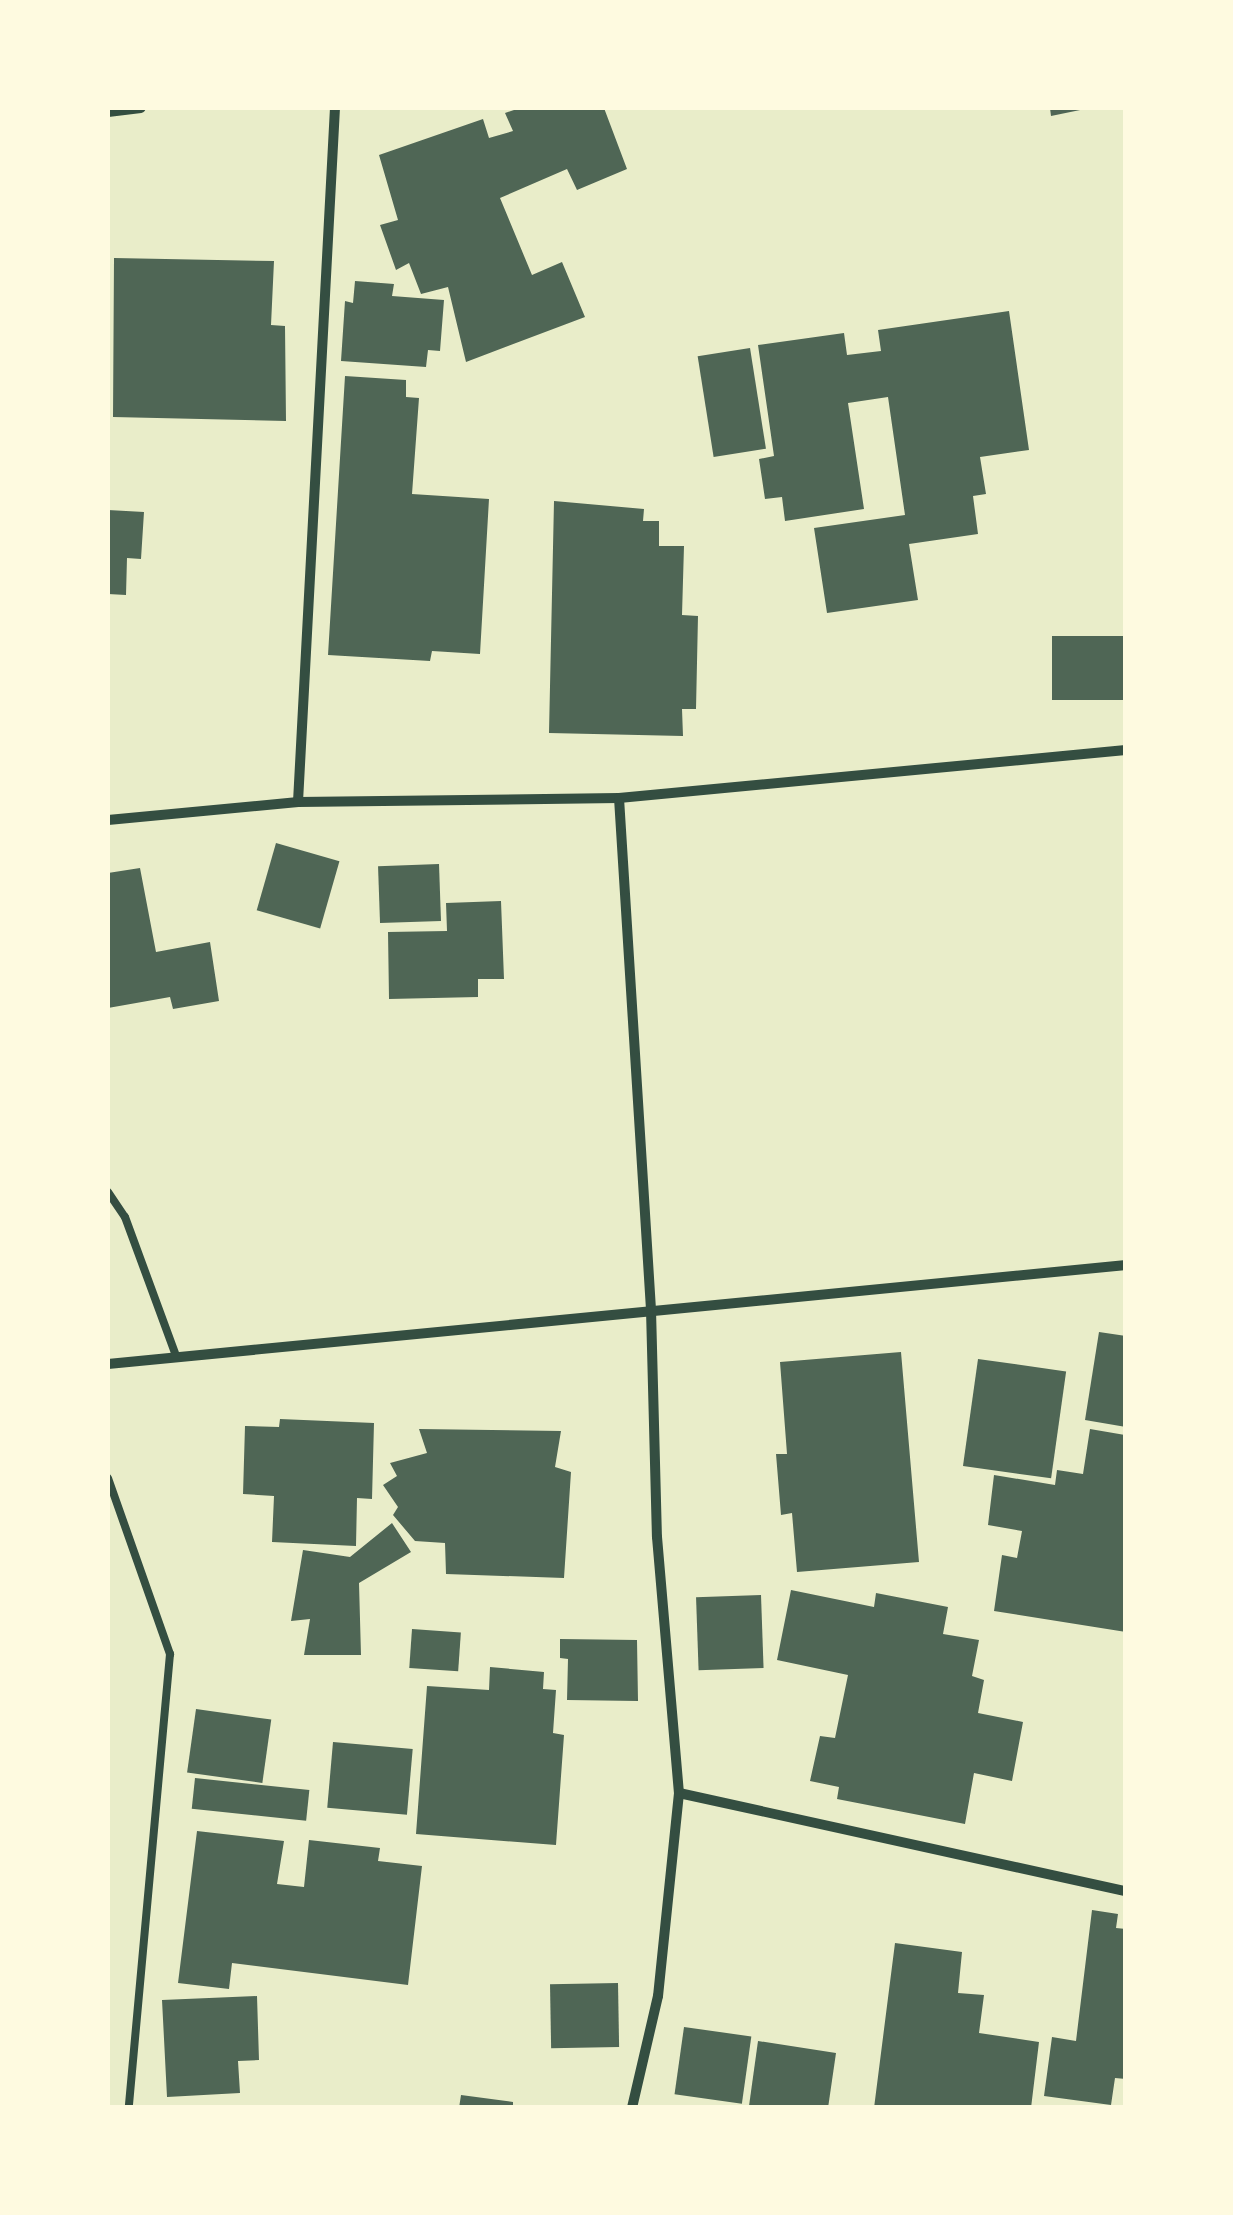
<!DOCTYPE html>
<html>
<head>
<meta charset="utf-8">
<style>
	body { margin:0 }
	#map { position:relative; width:1233px; height:2215px; overflow:hidden; background:#e9edc9; font-family:"Open Sans",sans-serif }
	div>[style] { position:absolute }
	.building>* { inset:0; background:#4f6655; transform-origin:0 0 }
	.service>* { height:8px; margin:-4px; padding:0 4px; transform-origin:4px; border-radius:4px; background:#344e41 }
	.minor>* { height:10px; margin:-5px; padding:0 5px; transform-origin:5px; border-radius:5px; background:#344e41 }
	span { translate:-50% -50%; white-space:nowrap; text-align:center; line-height:1.15; -webkit-text-stroke:10px #fefae0; paint-order:stroke }
	.frame { position:absolute; inset:0; border:110px solid #fefae0; pointer-events:none }
</style>
</head>
<body>
<div id="map">
	<div class="building">
		<i style="clip-path:polygon(520px 108px,604px 108px,627px 169px,577px 190px,567px 169px,500px 198px,532px 275px,562px 262px,585px 317px,466px 362px,448px 287px,421px 294px,409px 263px,396px 270px,380px 225px,398px 220px,379px 155px,483px 119px,489px 138px,513px 131px,505px 113px)"></i>
		<i style="clip-path:polygon(1050px 108px,1085px 108px,1085px 109px,1051px 116px)"></i>
		<i style="clip-path:polygon(114px 258px,274px 261px,271px 325px,285px 326px,286px 421px,113px 417px)"></i>
		<i style="clip-path:polygon(355px 281px,394px 284px,392px 296px,444px 300px,440px 351px,428px 350px,426px 367px,341px 361px,345px 301px,353px 303px)"></i>
		<i style="clip-path:polygon(1009px 311px,1029px 450px,980px 457px,986px 494px,973px 496px,978px 534px,909px 544px,918px 600px,827px 613px,814px 528px,905px 515px,888px 397px,848px 403px,864px 509px,785px 521px,782px 497px,765px 499px,759px 459px,774px 456px,758px 345px,844px 333px,847px 355px,881px 351px,878px 330px)"></i>
		<i style="left:750px;top:348px;width:102px;height:53px;rotate:81deg"></i>
		<i style="clip-path:polygon(345px 376px,406px 380px,406px 397px,419px 398px,412px 494px,489px 499px,480px 654px,432px 651px,430px 661px,328px 655px)"></i>
		<i style="clip-path:polygon(554px 501px,644px 509px,643px 521px,659px 521px,659px 546px,684px 546px,682px 615px,698px 616px,696px 709px,682px 709px,683px 736px,549px 733px)"></i>
		<i style="clip-path:polygon(108px 510px,144px 512px,141px 559px,127px 558px,126px 595px,108px 594px)"></i>
		<i style="left:1052px;top:636px;width:72px;height:64px"></i>
		<i style="left:276px;top:843px;width:66px;height:70px;rotate:16deg"></i>
		<i style="left:439px;top:864px;width:57px;height:61px;rotate:88deg"></i>
		<i style="clip-path:polygon(140px 868px,156px 952px,210px 942px,219px 1001px,173px 1009px,170px 997px,108px 1008px,108px 873px)"></i>
		<i style="clip-path:polygon(501px 901px,504px 979px,478px 979px,478px 997px,389px 999px,388px 932px,447px 931px,446px 903px)"></i>
		<i style="clip-path:polygon(1099px 1332px,1126px 1336px,1126px 1427px,1085px 1420px)"></i>
		<i style="clip-path:polygon(901px 1352px,919px 1562px,797px 1572px,792px 1513px,781px 1515px,776px 1454px,787px 1454px,780px 1362px)"></i>
		<i style="left:978px;top:1359px;width:89px;height:108px;rotate:8deg"></i>
		<i style="clip-path:polygon(280px 1419px,374px 1423px,372px 1499px,357px 1498px,356px 1546px,272px 1542px,274px 1496px,243px 1494px,245px 1426px,279px 1427px)"></i>
		<i style="clip-path:polygon(419px 1429px,561px 1431px,555px 1467px,571px 1472px,564px 1578px,446px 1574px,445px 1543px,415px 1541px,393px 1515px,398px 1507px,383px 1485px,397px 1476px,390px 1463px,427px 1453px)"></i>
		<i style="clip-path:polygon(1090px 1429px,1125px 1435px,1126px 1632px,994px 1611px,1002px 1555px,1017px 1558px,1022px 1531px,988px 1525px,994px 1475px,1055px 1485px,1057px 1470px,1083px 1474px)"></i>
		<i style="clip-path:polygon(392px 1523px,411px 1552px,359px 1583px,361px 1655px,304px 1655px,310px 1619px,291px 1621px,303px 1550px,350px 1557px)"></i>
		<i style="clip-path:polygon(791px 1590px,874px 1607px,876px 1593px,948px 1607px,943px 1634px,979px 1640px,972px 1676px,984px 1680px,978px 1713px,1023px 1722px,1012px 1781px,974px 1773px,965px 1824px,837px 1799px,839px 1787px,810px 1781px,820px 1736px,835px 1738px,848px 1675px,777px 1660px)"></i>
		<i style="left:761px;top:1595px;width:73px;height:65px;rotate:88deg"></i>
		<i style="left:412px;top:1629px;width:49px;height:39px;rotate:4deg"></i>
		<i style="clip-path:polygon(560px 1639px,637px 1640px,638px 1701px,567px 1700px,568px 1659px,560px 1658px)"></i>
		<i style="clip-path:polygon(490px 1667px,544px 1672px,543px 1689px,556px 1690px,553px 1733px,564px 1735px,556px 1845px,416px 1834px,427px 1686px,489px 1690px)"></i>
		<i style="left:196px;top:1709px;width:76px;height:64px;rotate:8deg"></i>
		<i style="left:333px;top:1742px;width:80px;height:66px;rotate:5deg"></i>
		<i style="left:195px;top:1778px;width:115px;height:31px;rotate:6deg"></i>
		<i style="clip-path:polygon(197px 1831px,284px 1841px,277px 1884px,304px 1887px,309px 1840px,380px 1848px,378px 1861px,422px 1866px,408px 1985px,232px 1963px,229px 1989px,178px 1983px)"></i>
		<i style="clip-path:polygon(1092px 1910px,1118px 1914px,1116px 1928px,1126px 1929px,1126px 2079px,1115px 2078px,1111px 2105px,1044px 2096px,1052px 2037px,1076px 2041px)"></i>
		<i style="clip-path:polygon(895px 1943px,962px 1952px,958px 1993px,984px 1995px,979px 2033px,1039px 2042px,1031px 2108px,874px 2108px)"></i>
		<i style="left:618px;top:1983px;width:64px;height:68px;rotate:89deg"></i>
		<i style="clip-path:polygon(257px 1996px,259px 2060px,238px 2061px,240px 2093px,167px 2097px,162px 2000px)"></i>
		<i style="left:684px;top:2027px;width:68px;height:68px;rotate:8deg"></i>
		<i style="clip-path:polygon(758px 2041px,836px 2053px,828px 2108px,749px 2106px)"></i>
		<i style="clip-path:polygon(461px 2095px,513px 2102px,513px 2108px,459px 2108px)"></i>
	</div>
	<div class="service">
		<i style="left:108px;top:1192px;width:30px;rotate:56deg"></i>
		<i style="left:125px;top:1217px;width:150px;rotate:69.8deg"></i>
		<i style="left:108px;top:1478px;width:187px;rotate:70.6deg"></i>
		<i style="left:170px;top:1654px;width:456px;rotate:95.2deg"></i>
	</div>
	<div class="minor">
		<i style="left:108px;top:112px;width:33px;rotate:-7deg"></i>
		<i style="left:619px;top:798px;width:513px;rotate:86.42deg"></i>
		<i style="left:651px;top:1310px;width:227px;rotate:88.5deg"></i>
		<i style="left:657px;top:1537px;width:257px;rotate:85.1deg"></i>
		<i style="left:679px;top:1793px;width:204px;rotate:95.9deg"></i>
		<i style="left:658px;top:1996px;width:115px;rotate:103.1deg"></i>
		<i style="left:298px;top:802px;width:695px;rotate:-86.95deg"></i>
		<i style="left:108px;top:820px;width:191px;rotate:-5.4deg"></i>
		<i style="left:298px;top:802px;width:321px;rotate:-0.7deg"></i>
		<i style="left:619px;top:798px;width:509px;rotate:-5.41deg"></i>
		<i style="left:108px;top:1364px;width:1023px;rotate:-5.55deg"></i>
		<i style="left:679px;top:1793px;width:458px;rotate:12.4deg"></i>
	</div>
	<div class="frame"></div>
</div>
</body>
</html>
